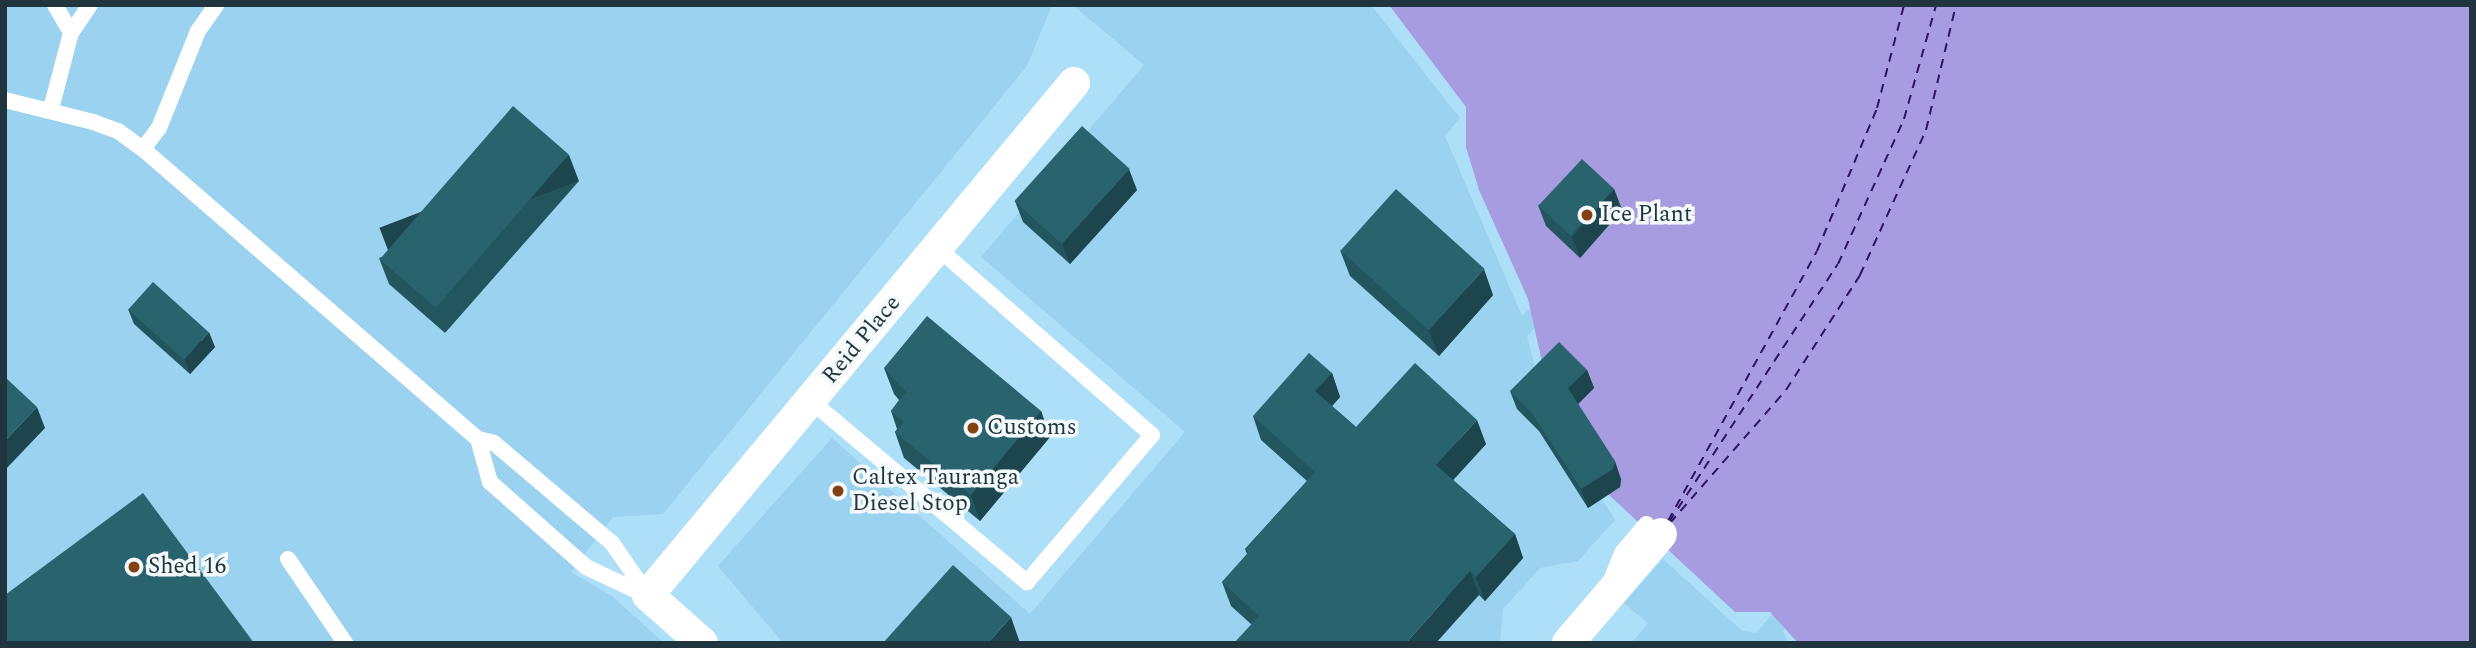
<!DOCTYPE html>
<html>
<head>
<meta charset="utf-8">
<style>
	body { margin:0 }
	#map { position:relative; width:2476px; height:648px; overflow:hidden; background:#aedff9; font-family:Spectral,serif }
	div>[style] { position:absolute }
	.built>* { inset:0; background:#9ad2f0 }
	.water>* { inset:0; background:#a89ce0 }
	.ferry>* { height:2px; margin-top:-1px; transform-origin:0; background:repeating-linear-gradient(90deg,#2e1462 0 9px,transparent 0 16px) }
	.service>* { height:16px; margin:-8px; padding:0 8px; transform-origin:8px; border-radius:8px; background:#fff }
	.minor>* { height:32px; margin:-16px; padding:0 16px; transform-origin:16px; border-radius:16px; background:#fff }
	.wall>* { inset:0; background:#23555f }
	.shaded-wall>* { inset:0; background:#1d454d; transform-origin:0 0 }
	.building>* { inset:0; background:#29636e; transform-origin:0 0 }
	.dots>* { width:19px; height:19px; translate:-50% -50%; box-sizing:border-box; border:4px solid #f4f9fc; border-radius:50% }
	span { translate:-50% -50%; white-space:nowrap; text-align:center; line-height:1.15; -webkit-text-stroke:7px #f4f9fc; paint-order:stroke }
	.poi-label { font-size:23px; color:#21353f }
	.left { translate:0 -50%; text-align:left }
	.street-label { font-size:23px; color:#21353f }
	.frame { position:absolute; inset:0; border:7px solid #21353f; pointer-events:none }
</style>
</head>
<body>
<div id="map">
	<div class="built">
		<i style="clip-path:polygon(5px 5px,1052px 5px,1027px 66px,663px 514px,613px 517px,571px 572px,612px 596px,664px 643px,5px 643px)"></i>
		<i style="clip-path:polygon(1073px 5px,1371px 5px,1460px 118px,1445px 136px,1522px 316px,1569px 269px,1591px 269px,1527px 336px,1540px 386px,1594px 388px,1621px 479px,1620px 487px,1602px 499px,1615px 520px,1578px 561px,1540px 568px,1503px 609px,1500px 643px,783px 643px,718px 566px,832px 438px,1030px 614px,1185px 432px,981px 257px,1144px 65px)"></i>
		<i style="clip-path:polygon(1663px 559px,1741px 630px,1756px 633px,1793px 590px,1804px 607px,1783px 631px,1788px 643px,1631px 643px,1648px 623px,1624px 603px)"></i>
	</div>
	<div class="water">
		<i style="clip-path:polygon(1389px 5px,2471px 5px,2471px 643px,1798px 643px,1770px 612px,1735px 612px,1608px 494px,1546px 380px,1528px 299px,1479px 190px,1466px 147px,1466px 107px)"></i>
	</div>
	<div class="ferry">
		<i style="left:1668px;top:521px;width:308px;rotate:-61.1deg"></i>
		<i style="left:1817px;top:251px;width:155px;rotate:-67.2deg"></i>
		<i style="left:1877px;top:108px;width:106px;rotate:-75.3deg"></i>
		<i style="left:1669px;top:522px;width:308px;rotate:-56.8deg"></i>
		<i style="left:1838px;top:264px;width:159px;rotate:-65.5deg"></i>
		<i style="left:1904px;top:119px;width:118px;rotate:-74.3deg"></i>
		<i style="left:1670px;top:523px;width:176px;rotate:-48.9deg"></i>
		<i style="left:1786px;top:390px;width:137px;rotate:-57.2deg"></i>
		<i style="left:1860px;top:275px;width:159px;rotate:-65.5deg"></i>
		<i style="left:1926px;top:130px;width:129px;rotate:-76.5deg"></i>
	</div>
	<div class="service">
		<i style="left:55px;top:5px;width:32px;rotate:60deg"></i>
		<i style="left:71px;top:33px;width:34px;rotate:-56deg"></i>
		<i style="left:5px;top:100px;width:91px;rotate:14deg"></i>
		<i style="left:93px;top:122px;width:27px;rotate:20deg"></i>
		<i style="left:118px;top:131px;width:31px;rotate:36deg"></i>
		<i style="left:143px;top:149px;width:443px;rotate:40.9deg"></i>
		<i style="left:478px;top:439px;width:16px;rotate:14deg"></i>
		<i style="left:494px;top:443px;width:155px;rotate:40.3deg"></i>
		<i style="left:612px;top:543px;width:63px;rotate:55.3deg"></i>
		<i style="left:51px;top:109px;width:79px;rotate:-75.3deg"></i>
		<i style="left:143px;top:149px;width:26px;rotate:-53deg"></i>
		<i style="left:159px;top:128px;width:105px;rotate:-68.1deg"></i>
		<i style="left:198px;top:31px;width:32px;rotate:-55deg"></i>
		<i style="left:811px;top:401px;width:282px;rotate:40deg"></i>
		<i style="left:1027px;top:582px;width:193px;rotate:-49.6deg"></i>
		<i style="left:1152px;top:435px;width:284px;rotate:-138.9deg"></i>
		<i style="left:478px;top:439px;width:45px;rotate:74.4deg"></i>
		<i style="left:490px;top:482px;width:128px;rotate:41.5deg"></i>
		<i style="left:586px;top:567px;width:66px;rotate:25deg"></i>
		<i style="left:288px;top:559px;width:102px;rotate:55.8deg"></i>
		<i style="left:1612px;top:578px;width:27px;rotate:-68deg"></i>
		<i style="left:1622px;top:553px;width:38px;rotate:-50deg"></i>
	</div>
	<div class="minor">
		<i style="left:702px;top:643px;width:72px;rotate:-138.4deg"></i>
		<i style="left:648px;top:595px;width:666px;rotate:-50.24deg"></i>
		<i style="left:1568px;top:643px;width:143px;rotate:-49.5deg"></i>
	</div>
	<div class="wall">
		<i style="clip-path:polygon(579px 181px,445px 333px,389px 284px,379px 258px)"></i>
		<i style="clip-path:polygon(1614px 189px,1622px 210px,1580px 258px,1546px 226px,1538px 205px)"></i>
		<i style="clip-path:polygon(1137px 190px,1070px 264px,1023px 222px,1015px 201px)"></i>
		<i style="clip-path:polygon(1340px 250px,1493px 295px,1439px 356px,1350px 276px)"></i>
		<i style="clip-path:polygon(128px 309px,215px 347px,190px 374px,134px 324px)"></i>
		<i style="clip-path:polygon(884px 368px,1041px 411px,1050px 437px,980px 521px,904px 458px,895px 432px,897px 429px,891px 411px,899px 400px,894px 394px)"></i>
		<i style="clip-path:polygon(1587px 370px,1594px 388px,1578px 404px,1621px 479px,1620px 487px,1588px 508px,1539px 431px,1517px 409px,1510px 391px)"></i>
		<i style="clip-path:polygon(1332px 373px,1340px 397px,1332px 406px,1356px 427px,1486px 444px,1453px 480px,1515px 534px,1523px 558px,1485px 601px,1479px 595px,1251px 624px,1231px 606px,1222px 582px,1247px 554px,1245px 549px,1307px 481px,1261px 440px,1253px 416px)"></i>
	</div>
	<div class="shaded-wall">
		<i style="left:569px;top:155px;width:28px;height:203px;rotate:69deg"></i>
		<i style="clip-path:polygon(1129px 169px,1137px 190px,1070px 264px,1062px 243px)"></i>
		<i style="clip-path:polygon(1614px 189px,1622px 210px,1580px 258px,1572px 237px)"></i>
		<i style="clip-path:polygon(1484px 269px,1493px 295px,1439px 356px,1429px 330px)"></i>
		<i style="clip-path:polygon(209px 332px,215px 347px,190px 374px,185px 359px)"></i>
		<i style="clip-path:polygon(1587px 370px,1594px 388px,1575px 407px,1568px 388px)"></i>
		<i style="clip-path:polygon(1332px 373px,1340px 397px,1324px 415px,1315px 391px)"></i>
		<i style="clip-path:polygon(37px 407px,45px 428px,5px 470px,5px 441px)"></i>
		<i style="clip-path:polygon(1041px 411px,1050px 437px,980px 521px,971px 495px)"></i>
		<i style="clip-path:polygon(1477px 420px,1486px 444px,1445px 489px,1436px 465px)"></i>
		<i style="clip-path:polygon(1615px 461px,1621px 479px,1620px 487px,1588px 508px,1581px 489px)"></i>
		<i style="clip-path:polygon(1515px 534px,1523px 558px,1485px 601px,1476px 577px)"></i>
		<i style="clip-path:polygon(1470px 571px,1479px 595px,1436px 643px,1406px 643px)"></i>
		<i style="clip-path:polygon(1011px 617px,1020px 643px,988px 643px)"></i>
	</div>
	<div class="building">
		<i style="left:513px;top:106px;width:74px;height:203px;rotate:41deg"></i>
		<i style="left:1082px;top:126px;width:64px;height:101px;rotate:42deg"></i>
		<i style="left:1582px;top:159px;width:44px;height:64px;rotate:43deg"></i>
		<i style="left:1396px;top:189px;width:119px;height:83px;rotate:42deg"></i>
		<i style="left:153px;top:282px;width:75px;height:37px;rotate:42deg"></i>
		<i style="clip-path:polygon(927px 316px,1041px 411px,971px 495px,895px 432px,904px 422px,891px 411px,906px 392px,884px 368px)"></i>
		<i style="clip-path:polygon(1559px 342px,1587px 370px,1568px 388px,1615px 461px,1613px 469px,1581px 489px,1532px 413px,1510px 391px)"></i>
		<i style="clip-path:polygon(1309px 353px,1332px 373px,1315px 391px,1356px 427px,1415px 363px,1477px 420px,1436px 465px,1515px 534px,1476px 577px,1470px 571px,1406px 643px,1234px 643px,1259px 616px,1222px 582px,1249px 552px,1245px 549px,1315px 472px,1253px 416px)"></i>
		<i style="clip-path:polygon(5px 377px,37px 407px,5px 441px)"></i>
		<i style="clip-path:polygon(143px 493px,254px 643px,5px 643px,5px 595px)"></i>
		<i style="clip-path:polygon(953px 565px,1011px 617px,988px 643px,883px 643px)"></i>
	</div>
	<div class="dots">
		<i style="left:1587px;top:215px;background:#844110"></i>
		<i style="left:973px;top:428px;background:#844110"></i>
		<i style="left:838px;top:491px;background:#844110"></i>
		<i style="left:134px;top:567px;background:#844110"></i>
	</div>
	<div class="poi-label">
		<span class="left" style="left:1601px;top:215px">Ice Plant</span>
		<span class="left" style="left:987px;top:428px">Customs</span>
		<span class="left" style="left:852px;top:491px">Caltex Tauranga<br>Diesel Stop</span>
		<span class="left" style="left:148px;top:567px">Shed 16</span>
	</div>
	<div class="street-label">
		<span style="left:862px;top:340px;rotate:-50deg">Reid Place</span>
	</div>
	<div class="frame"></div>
</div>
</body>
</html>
